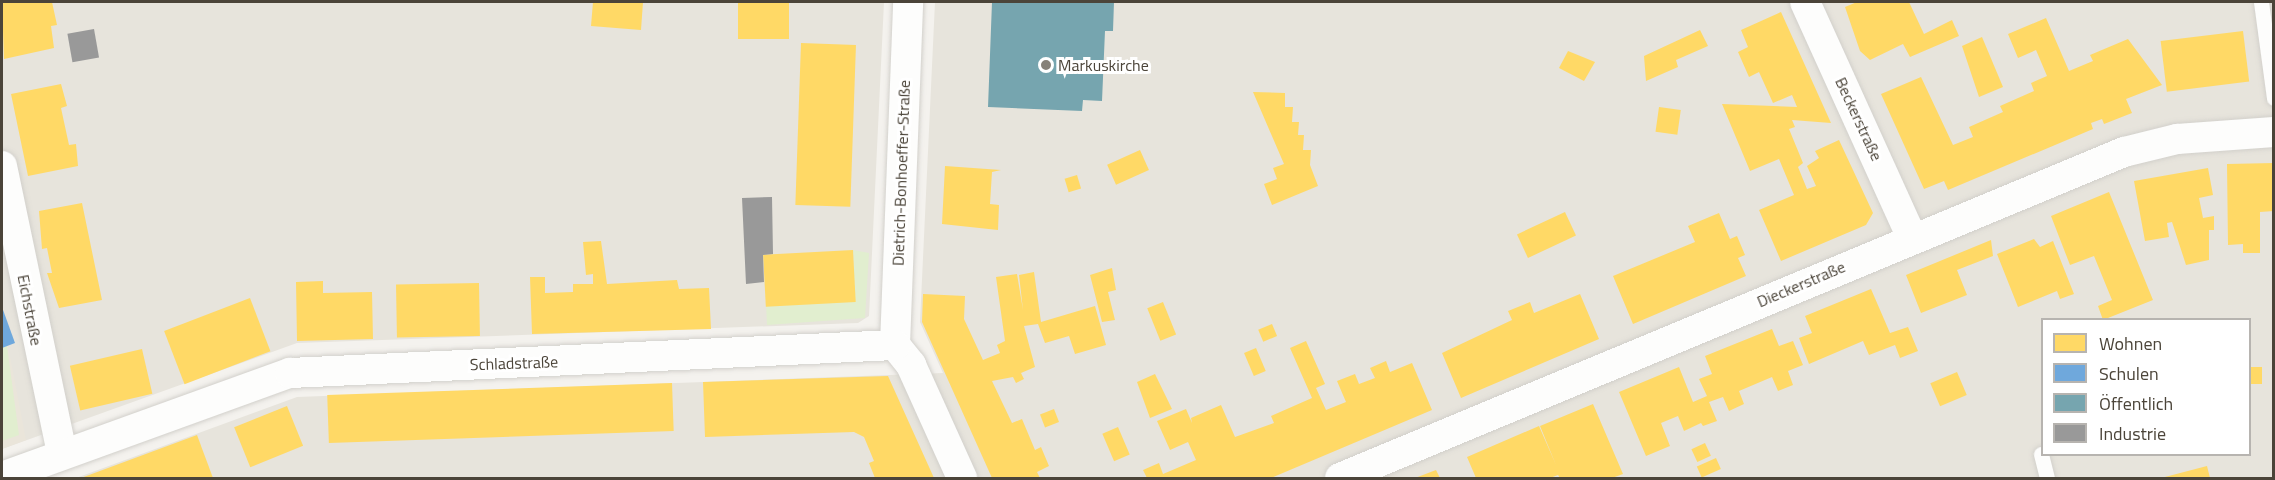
<!DOCTYPE html>
<html>
<head>
<meta charset="utf-8">
<style>
	body { margin:0 }
	#map { position:relative; width:2275px; height:480px; overflow:hidden; background:#f4f2ee; font-family:"Titillium Web",sans-serif }
	div>[style] { position:absolute }
	.residential>* { inset:0; background:#e7e4dc }
	.education>* { inset:0; background:#eae5da }
	.green>* { inset:0; background:#e1eecf }
	.homes>* { inset:0; background:#ffd966; transform-origin:0 0 }
	.schools>* { inset:0; background:#6fa8dc }
	.public>* { inset:0; background:#76a5af }
	.industry>* { inset:0; background:#999; transform-origin:0 0 }
	.roads { filter:drop-shadow(0 0 2px #d2d0cb) drop-shadow(0 0 2px #d2d0cb) }
	.service>* { height:15px; margin:-7.5px; padding:0 7.5px; transform-origin:7.5px; border-radius:7.5px; background:#fdfdfc }
	.minor>* { height:30px; margin:-15px; padding:0 15px; transform-origin:15px; border-radius:15px; background:#fdfdfc }
	.dots>* { width:16px; height:16px; translate:-50% -50%; box-sizing:border-box; border:3px solid #fff; border-radius:50% }
	span { translate:-50% -50%; white-space:nowrap; text-align:center; line-height:1.15; -webkit-text-stroke:6px #fff; paint-order:stroke }
	.poi-label { font-size:16px; color:#4b4439 }
	.left { translate:0 -50%; text-align:left }
	.street-label { font-size:16px; color:#4b4439 }
	.frame { position:absolute; inset:0; border:3px solid #4b4439; pointer-events:none }
	.legend { position:absolute; left:2041px; top:318px; width:210px; height:138px; box-sizing:border-box; background:#fff; border:2px solid #b7b4b0; margin:0; padding:8px 10px; list-style:none; font-size:18px; color:#4b4439 }
	.legend li { display:flex; align-items:center; gap:12px; height:30px }
	.legend b { width:30px; border:2px solid #b7b4b0 }
</style>
</head>
<body>
<div id="map">
	<div class="residential">
		<i style="clip-path:polygon(2px 2px,884px 2px,869px 316px,858px 323px,297px 343px,2px 449px)"></i>
		<i style="clip-path:polygon(evenodd,935px 2px,2273px 2px,2273px 478px,76px 478px,297px 397px,943px 373px,920px 322px,935px 2px,2042px 320px,2250px 320px,2250px 454px,2042px 454px,2042px 320px)"></i>
	</div>
	<div class="education">
		<i style="clip-path:polygon(2px 303px,15px 343px,8px 346px,26px 440px,2px 449px)"></i>
	</div>
	<div class="green">
		<i style="clip-path:polygon(853px 250px,869px 253px,865px 318px,767px 325px,766px 303px,855px 302px)"></i>
		<i style="clip-path:polygon(7px 346px,19px 435px,2px 441px,2px 348px)"></i>
	</div>
	<div class="homes">
		<i style="clip-path:polygon(2px 2px,52px 2px,57px 25px,51px 26px,54px 48px,4px 59px)"></i>
		<i style="clip-path:polygon(593px 2px,643px 2px,641px 30px,591px 26px)"></i>
		<i style="left:738px;top:2px;width:51px;height:37px"></i>
		<i style="clip-path:polygon(1857px 2px,1909px 2px,1924px 34px,1952px 20px,1959px 36px,1910px 57px,1903px 44px,1870px 60px,1860px 51px,1845px 7px)"></i>
		<i style="clip-path:polygon(1781px 12px,1831px 123px,1792px 120px,1795px 127px,1789px 129px,1803px 163px,1798px 167px,1807px 189px,1816px 186px,1807px 166px,1819px 158px,1815px 151px,1839px 140px,1873px 213px,1866px 225px,1781px 261px,1759px 210px,1794px 195px,1779px 159px,1750px 171px,1722px 104px,1797px 107px,1792px 95px,1773px 103px,1759px 72px,1749px 77px,1738px 52px,1748px 47px,1741px 30px)"></i>
		<i style="clip-path:polygon(2046px 18px,2069px 71px,2093px 61px,2090px 55px,2128px 39px,2162px 85px,2126px 99px,2132px 113px,2104px 124px,2102px 119px,2091px 123px,2093px 129px,1948px 190px,1944px 181px,1924px 189px,1881px 94px,1921px 77px,1953px 145px,1973px 137px,1969px 127px,2003px 112px,2000px 106px,2034px 91px,2031px 83px,2047px 76px,2036px 50px,2018px 58px,2008px 34px)"></i>
		<i style="clip-path:polygon(1700px 30px,1708px 46px,1676px 60px,1678px 67px,1646px 81px,1644px 56px)"></i>
		<i style="left:2243px;top:31px;width:51px;height:83px;rotate:83deg"></i>
		<i style="clip-path:polygon(1982px 37px,2003px 87px,1979px 97px,1962px 46px)"></i>
		<i style="left:801px;top:43px;width:55px;height:162px;rotate:2deg"></i>
		<i style="clip-path:polygon(1568px 51px,1595px 62px,1584px 81px,1559px 68px)"></i>
		<i style="clip-path:polygon(61px 84px,67px 106px,61px 108px,69px 145px,76px 144px,78px 166px,28px 176px,11px 94px)"></i>
		<i style="clip-path:polygon(1253px 92px,1285px 93px,1285px 107px,1293px 107px,1292px 122px,1299px 122px,1298px 135px,1304px 135px,1303px 150px,1311px 150px,1310px 165px,1318px 186px,1272px 205px,1264px 184px,1277px 179px,1273px 168px,1284px 164px)"></i>
		<i style="left:1659px;top:107px;width:22px;height:25px;rotate:8deg"></i>
		<i style="left:1140px;top:150px;width:22px;height:36px;rotate:66deg"></i>
		<i style="clip-path:polygon(2274px 163px,2274px 211px,2260px 212px,2260px 253px,2243px 253px,2243px 244px,2228px 245px,2227px 164px)"></i>
		<i style="clip-path:polygon(945px 166px,1001px 170px,992px 172px,990px 204px,999px 205px,998px 230px,942px 224px)"></i>
		<i style="clip-path:polygon(2208px 168px,2213px 195px,2199px 198px,2203px 218px,2214px 216px,2214px 230px,2209px 230px,2209px 260px,2186px 265px,2172px 222px,2167px 223px,2169px 237px,2145px 241px,2134px 181px)"></i>
		<i style="left:1077px;top:175px;width:14px;height:13px;rotate:73deg"></i>
		<i style="clip-path:polygon(2109px 192px,2153px 300px,2103px 320px,2098px 306px,2112px 300px,2094px 256px,2070px 265px,2051px 216px)"></i>
		<i style="clip-path:polygon(82px 203px,102px 300px,59px 308px,47px 273px,52px 273px,47px 248px,42px 249px,39px 211px)"></i>
		<i style="left:1565px;top:212px;width:26px;height:53px;rotate:65deg"></i>
		<i style="clip-path:polygon(1719px 213px,1730px 239px,1737px 236px,1745px 255px,1738px 258px,1746px 276px,1633px 324px,1613px 276px,1695px 242px,1688px 226px)"></i>
		<i style="clip-path:polygon(2034px 239px,2040px 247px,2053px 241px,2074px 294px,2060px 299px,2057px 291px,2018px 307px,1997px 254px)"></i>
		<i style="clip-path:polygon(1991px 240px,1993px 256px,1957px 270px,1967px 295px,1921px 313px,1906px 275px)"></i>
		<i style="clip-path:polygon(601px 241px,607px 284px,677px 280px,679px 289px,709px 288px,711px 329px,532px 334px,530px 277px,545px 277px,545px 293px,573px 292px,573px 284px,593px 284px,593px 274px,586px 275px,583px 242px)"></i>
		<i style="left:853px;top:250px;width:52px;height:90px;rotate:87deg"></i>
		<i style="clip-path:polygon(1112px 268px,1116px 290px,1108px 292px,1115px 320px,1102px 322px,1090px 275px)"></i>
		<i style="clip-path:polygon(1034px 272px,1041px 322px,1095px 306px,1106px 345px,1075px 354px,1069px 336px,1045px 343px,1038px 324px,1024px 326px,1035px 367px,1021px 373px,1024px 379px,1016px 383px,1013px 377px,992px 381px,1012px 423px,1022px 419px,1035px 450px,1041px 447px,1049px 466px,1037px 472px,1040px 478px,992px 478px,922px 322px,923px 294px,965px 296px,964px 319px,983px 360px,1000px 353px,997px 345px,1005px 341px,996px 277px,1017px 274px,1023px 310px,1019px 275px)"></i>
		<i style="clip-path:polygon(323px 281px,323px 293px,372px 292px,373px 339px,297px 341px,296px 282px)"></i>
		<i style="left:479px;top:283px;width:53px;height:83px;rotate:89deg"></i>
		<i style="clip-path:polygon(1871px 289px,1890px 333px,1908px 327px,1918px 351px,1900px 358px,1895px 345px,1869px 355px,1863px 341px,1809px 364px,1799px 338px,1812px 333px,1805px 316px)"></i>
		<i style="clip-path:polygon(1580px 294px,1599px 339px,1461px 398px,1442px 353px,1512px 320px,1508px 311px,1530px 302px,1534px 313px)"></i>
		<i style="left:250px;top:298px;width:57px;height:92px;rotate:69deg"></i>
		<i style="left:1163px;top:302px;width:35px;height:17px;rotate:68deg"></i>
		<i style="left:1272px;top:324px;width:13px;height:15px;rotate:67deg"></i>
		<i style="clip-path:polygon(1772px 329px,1779px 346px,1793px 341px,1803px 365px,1788px 371px,1793px 385px,1778px 391px,1772px 377px,1739px 391px,1744px 404px,1729px 411px,1723px 397px,1709px 402px,1717px 421px,1703px 426px,1701px 423px,1684px 431px,1678px 416px,1661px 423px,1670px 446px,1646px 456px,1619px 392px,1679px 367px,1693px 402px,1707px 396px,1699px 379px,1712px 374px,1705px 356px)"></i>
		<i style="clip-path:polygon(1306px 341px,1325px 384px,1316px 388px,1326px 410px,1346px 402px,1337px 381px,1355px 374px,1359px 384px,1375px 378px,1370px 368px,1386px 361px,1390px 372px,1412px 363px,1432px 410px,1271px 478px,1147px 478px,1143px 470px,1159px 463px,1163px 474px,1196px 460px,1188px 442px,1170px 450px,1157px 421px,1186px 409px,1192px 423px,1191px 418px,1221px 405px,1235px 437px,1274px 423px,1271px 416px,1312px 398px,1290px 348px)"></i>
		<i style="left:1256px;top:348px;width:25px;height:13px;rotate:67deg"></i>
		<i style="left:142px;top:349px;width:46px;height:74px;rotate:77deg"></i>
		<i style="left:2250px;top:367px;width:12px;height:17px"></i>
		<i style="left:1957px;top:372px;width:25px;height:29px;rotate:67deg"></i>
		<i style="clip-path:polygon(1155px 374px,1172px 409px,1150px 418px,1137px 382px)"></i>
		<i style="clip-path:polygon(888px 376px,934px 478px,875px 478px,869px 463px,874px 461px,864px 437px,854px 432px,705px 437px,703px 382px)"></i>
		<i style="left:672px;top:383px;width:48px;height:345px;rotate:88deg"></i>
		<i style="clip-path:polygon(1593px 404px,1623px 474px,1612px 478px,1560px 478px,1558px 475px,1550px 478px,1476px 478px,1467px 457px,1539px 426px,1556px 465px,1540px 426px)"></i>
		<i style="left:287px;top:406px;width:43px;height:57px;rotate:68deg"></i>
		<i style="left:1054px;top:409px;width:14px;height:15px;rotate:69deg"></i>
		<i style="left:1118px;top:427px;width:30px;height:17px;rotate:67deg"></i>
		<i style="clip-path:polygon(197px 435px,213px 478px,81px 478px)"></i>
		<i style="left:1705px;top:443px;width:14px;height:15px;rotate:65deg"></i>
		<i style="left:1716px;top:458px;width:12px;height:21px;rotate:66deg"></i>
		<i style="clip-path:polygon(2207px 466px,2210px 478px,2161px 478px)"></i>
		<i style="clip-path:polygon(1436px 470px,1440px 478px,1415px 478px)"></i>
	</div>
	<div class="schools">
		<i style="clip-path:polygon(2px 307px,15px 343px,2px 348px)"></i>
	</div>
	<div class="public">
		<i style="clip-path:polygon(992px 2px,1114px 2px,1113px 31px,1105px 31px,1102px 101px,1083px 100px,1082px 111px,988px 107px)"></i>
	</div>
	<div class="industry">
		<i style="left:94px;top:29px;width:29px;height:27px;rotate:80deg"></i>
		<i style="clip-path:polygon(772px 197px,773px 254px,763px 255px,764px 282px,746px 284px,742px 198px)"></i>
	</div>
	<div class="roads">
		<div class="service">
			<i style="left:2261px;top:2px;width:97px;rotate:82.3deg"></i>
			<i style="left:2041px;top:454px;width:25px;rotate:76deg"></i>
		</div>
		<div class="minor">
			<i style="left:1805px;top:2px;width:259px;rotate:65.6deg"></i>
			<i style="left:2px;top:166px;width:294px;rotate:78.2deg"></i>
			<i style="left:895px;top:345px;width:343px;rotate:-87.8deg"></i>
			<i style="left:895px;top:345px;width:26px;rotate:51deg"></i>
			<i style="left:911px;top:365px;width:124px;rotate:65.7deg"></i>
			<i style="left:2px;top:477px;width:306px;rotate:-19.9deg"></i>
			<i style="left:290px;top:373px;width:606px;rotate:-2.65deg"></i>
			<i style="left:1340px;top:478px;width:849px;rotate:-22.58deg"></i>
			<i style="left:2124px;top:152px;width:55px;rotate:-13.8deg"></i>
			<i style="left:2177px;top:139px;width:97px;rotate:-4.1deg"></i>
		</div>
	</div>
	<div class="dots">
		<i style="left:1046px;top:65px;background:#868178"></i>
	</div>
	<div class="poi-label">
		<span class="left" style="left:1058px;top:65px">Markuskirche</span>
	</div>
	<div class="street-label">
		<span style="left:1859px;top:119px;rotate:65deg">Beckerstraße</span>
		<span style="left:901px;top:173px;rotate:-88deg">Dietrich-Bonhoeffer-Straße</span>
		<span style="left:1801px;top:284px;rotate:-23deg">Dieckerstraße</span>
		<span style="left:30px;top:310px;rotate:79deg">Eichstraße</span>
		<span style="left:514px;top:363px;rotate:-2deg">Schladstraße</span>
	</div>
	<div class="frame"></div>
	<ul class="legend">
	<li><b style="height:16px;background:#ffd966"></b>Wohnen</li>
	<li><b style="height:16px;background:#6fa8dc"></b>Schulen</li>
	<li><b style="height:16px;background:#76a5af"></b>Öffentlich</li>
	<li><b style="height:16px;background:#999"></b>Industrie</li>
	</ul>
</div>
</body>
</html>
